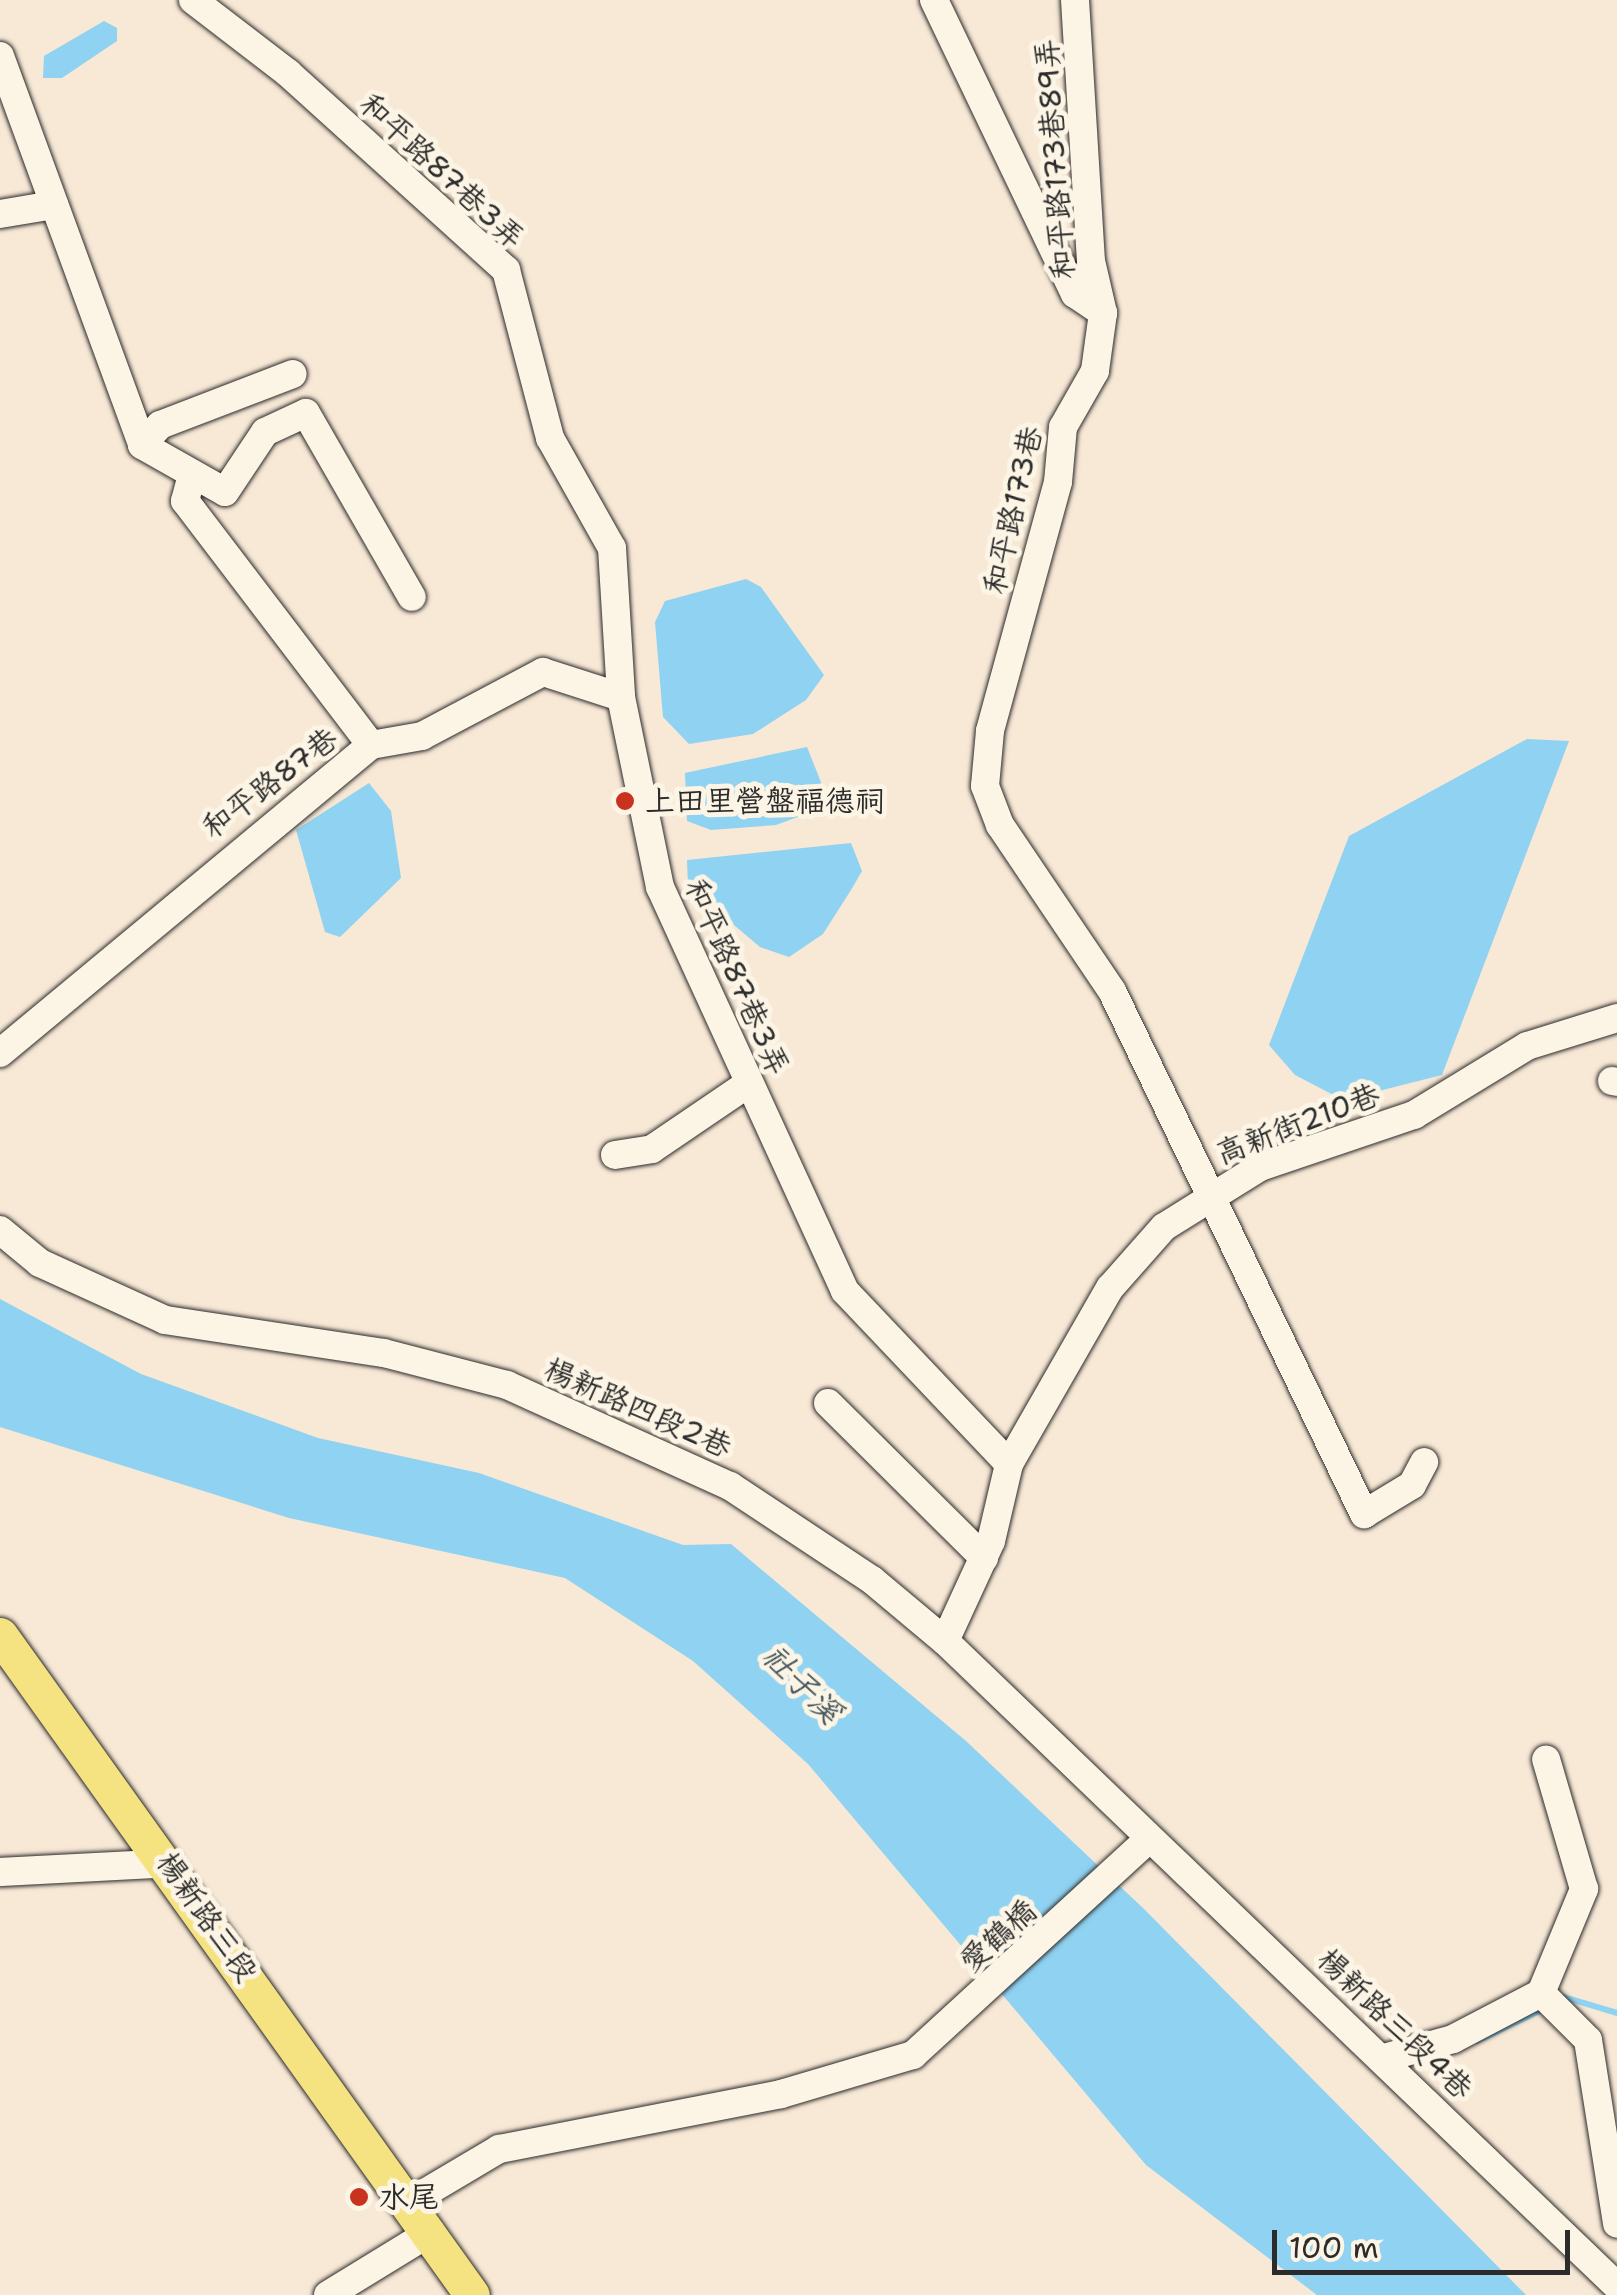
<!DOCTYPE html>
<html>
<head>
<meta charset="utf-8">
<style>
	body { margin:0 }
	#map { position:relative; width:1617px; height:2295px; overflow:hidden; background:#f8e8d6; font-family:"Shantell Sans","LXGW WenKai TC",sans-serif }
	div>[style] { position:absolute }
	.water>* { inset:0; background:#90d2f1 }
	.stream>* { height:6px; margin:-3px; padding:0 3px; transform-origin:3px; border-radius:3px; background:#90d2f1 }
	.roads { filter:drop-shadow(0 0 2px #2b2b2b) drop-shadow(0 0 2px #2b2b2b) }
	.minor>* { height:28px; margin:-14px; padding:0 14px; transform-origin:14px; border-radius:14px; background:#fcf5e5 }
	.major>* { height:35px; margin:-17.5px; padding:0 17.5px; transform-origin:17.5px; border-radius:17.5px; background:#f5e382 }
	.dots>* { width:28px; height:28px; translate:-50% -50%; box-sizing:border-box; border:5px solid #fcf5e5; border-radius:50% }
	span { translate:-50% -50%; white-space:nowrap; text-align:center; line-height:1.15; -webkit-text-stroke:10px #fcf5e5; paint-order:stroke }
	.street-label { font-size:30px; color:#2b2b2b }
	.poi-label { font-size:30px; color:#2b2b2b }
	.left { translate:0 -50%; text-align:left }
	.water-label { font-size:32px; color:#44555c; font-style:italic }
	.scale { position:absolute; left:1272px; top:2230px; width:298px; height:45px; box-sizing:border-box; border:5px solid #2b2b2b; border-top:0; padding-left:12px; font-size:30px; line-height:35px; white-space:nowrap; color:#2b2b2b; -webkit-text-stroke:8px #fcf5e5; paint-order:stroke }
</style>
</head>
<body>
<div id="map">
	<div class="water">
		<i style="clip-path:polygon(104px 21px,117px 28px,117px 41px,62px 78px,43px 78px,44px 56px)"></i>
		<i style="clip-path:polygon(746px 579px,761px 587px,824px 675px,806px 700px,753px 734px,689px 744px,663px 717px,655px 622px,665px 601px)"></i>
		<i style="clip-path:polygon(1527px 739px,1569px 741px,1442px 1075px,1343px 1100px,1295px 1075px,1269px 1045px,1349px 836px)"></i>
		<i style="clip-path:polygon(807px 747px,830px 805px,776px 825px,711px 830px,687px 821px,685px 773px)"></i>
		<i style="clip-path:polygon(369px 783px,391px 811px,401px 878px,340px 937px,325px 932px,296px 830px)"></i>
		<i style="clip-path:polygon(851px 843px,862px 871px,851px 890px,823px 934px,789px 957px,760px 947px,688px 886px,687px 860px)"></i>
		<i style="clip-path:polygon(0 1299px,141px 1374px,318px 1438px,479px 1473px,683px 1545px,731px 1544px,966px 1741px,1144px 1909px,1526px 2295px,1317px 2295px,1146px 2165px,808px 1764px,693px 1661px,565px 1578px,289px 1518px,0 1427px)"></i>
	</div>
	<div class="stream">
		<i style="left:1557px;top:1995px;width:63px;rotate:16.7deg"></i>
		<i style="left:1477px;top:2041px;width:76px;rotate:-25.6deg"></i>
	</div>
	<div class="roads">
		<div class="minor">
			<i style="left:193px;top:0;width:120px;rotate:37.5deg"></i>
			<i style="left:288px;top:73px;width:294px;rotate:42.1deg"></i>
			<i style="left:506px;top:270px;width:174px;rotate:75.3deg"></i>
			<i style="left:550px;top:438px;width:126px;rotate:60.6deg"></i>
			<i style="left:612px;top:548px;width:149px;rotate:86.5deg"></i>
			<i style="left:621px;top:697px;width:194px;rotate:78.4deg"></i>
			<i style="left:660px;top:887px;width:444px;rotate:65.4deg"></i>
			<i style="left:845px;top:1291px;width:238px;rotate:46.5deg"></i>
			<i style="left:934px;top:0;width:326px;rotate:64.4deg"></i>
			<i style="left:1075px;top:294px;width:34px;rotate:34deg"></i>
			<i style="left:1103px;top:313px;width:59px;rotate:97.9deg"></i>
			<i style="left:1095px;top:371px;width:64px;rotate:119.7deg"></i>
			<i style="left:1063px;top:427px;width:55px;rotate:95.2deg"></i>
			<i style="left:1058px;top:482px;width:258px;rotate:105.3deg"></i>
			<i style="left:990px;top:731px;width:55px;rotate:95.2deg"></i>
			<i style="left:985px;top:786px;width:42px;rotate:69deg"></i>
			<i style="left:1000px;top:825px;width:200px;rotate:56deg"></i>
			<i style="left:1112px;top:991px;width:581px;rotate:64.27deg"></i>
			<i style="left:1364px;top:1514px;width:56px;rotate:-31.1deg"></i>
			<i style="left:1412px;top:1485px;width:26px;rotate:-62deg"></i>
			<i style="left:1075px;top:0;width:261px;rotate:86.5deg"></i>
			<i style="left:1091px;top:261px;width:53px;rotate:77deg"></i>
			<i style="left:0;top:56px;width:414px;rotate:69.9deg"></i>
			<i style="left:142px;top:445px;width:27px;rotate:-48deg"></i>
			<i style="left:160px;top:425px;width:142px;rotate:-21deg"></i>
			<i style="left:0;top:214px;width:55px;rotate:-9.5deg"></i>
			<i style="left:142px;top:445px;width:95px;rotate:29.5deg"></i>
			<i style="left:225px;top:492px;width:72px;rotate:-56.3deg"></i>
			<i style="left:265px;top:432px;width:45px;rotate:-24.9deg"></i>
			<i style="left:306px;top:413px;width:212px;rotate:60.1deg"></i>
			<i style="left:371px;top:745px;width:52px;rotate:-10deg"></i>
			<i style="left:422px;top:736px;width:137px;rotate:-27.9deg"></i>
			<i style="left:543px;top:672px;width:82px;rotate:17.8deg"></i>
			<i style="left:0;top:1053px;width:482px;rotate:-39.7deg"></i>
			<i style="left:371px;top:745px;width:307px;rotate:-127.3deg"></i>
			<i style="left:185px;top:501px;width:28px;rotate:-75deg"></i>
			<i style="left:1612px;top:1081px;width:5px;rotate:11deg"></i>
			<i style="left:615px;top:1155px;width:37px;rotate:-9deg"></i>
			<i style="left:652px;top:1149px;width:117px;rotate:-34.2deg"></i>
			<i style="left:0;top:1230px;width:52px;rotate:39.5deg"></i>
			<i style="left:40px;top:1263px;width:137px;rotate:24.5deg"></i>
			<i style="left:165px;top:1320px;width:221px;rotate:8.6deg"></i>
			<i style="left:384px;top:1353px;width:127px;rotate:14.6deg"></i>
			<i style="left:507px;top:1385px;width:245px;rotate:24.4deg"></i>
			<i style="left:730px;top:1486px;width:170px;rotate:33.5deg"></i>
			<i style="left:872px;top:1580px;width:95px;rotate:39.9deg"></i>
			<i style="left:945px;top:1641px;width:931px;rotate:43.83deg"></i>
			<i style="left:828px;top:1403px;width:220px;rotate:44.8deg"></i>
			<i style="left:945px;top:1641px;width:110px;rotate:-65.3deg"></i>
			<i style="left:991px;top:1541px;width:79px;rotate:-76.8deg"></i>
			<i style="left:1009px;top:1464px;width:203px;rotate:-60.2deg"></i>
			<i style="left:1110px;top:1288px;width:81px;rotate:-48.5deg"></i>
			<i style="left:1164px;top:1227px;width:113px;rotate:-32deg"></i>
			<i style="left:1260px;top:1167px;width:163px;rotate:-18.7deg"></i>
			<i style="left:1414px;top:1115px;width:132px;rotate:-31.4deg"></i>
			<i style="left:1527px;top:1046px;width:94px;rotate:-17.3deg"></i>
			<i style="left:0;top:1872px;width:169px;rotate:-3deg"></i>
			<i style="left:1541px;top:1993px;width:66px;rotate:45deg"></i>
			<i style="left:1588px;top:2040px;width:186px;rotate:81deg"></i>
			<i style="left:1384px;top:2058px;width:72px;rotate:-15.4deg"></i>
			<i style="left:1453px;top:2039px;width:99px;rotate:-27.6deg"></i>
			<i style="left:1541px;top:1993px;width:113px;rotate:-67.5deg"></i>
			<i style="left:1584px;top:1889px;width:135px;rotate:-106.3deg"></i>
			<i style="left:408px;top:2203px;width:106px;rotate:-30.7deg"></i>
			<i style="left:499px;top:2149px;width:287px;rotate:-11deg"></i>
			<i style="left:781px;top:2094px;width:138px;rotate:-16.5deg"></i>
			<i style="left:913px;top:2055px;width:320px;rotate:-42.5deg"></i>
			<i style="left:328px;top:2295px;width:121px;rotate:-31.5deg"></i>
		</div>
		<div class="major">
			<i style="left:0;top:1635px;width:811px;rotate:54.43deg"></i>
		</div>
	</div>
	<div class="dots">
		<i style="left:625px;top:801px;background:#c8321e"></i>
		<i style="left:359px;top:2197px;background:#c8321e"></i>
	</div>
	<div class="street-label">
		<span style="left:1055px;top:159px;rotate:-94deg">和平路173巷89弄</span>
		<span style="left:442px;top:171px;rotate:43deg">和平路87巷3弄</span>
		<span style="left:1013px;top:510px;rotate:-77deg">和平路173巷</span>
		<span style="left:270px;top:783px;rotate:-37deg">和平路87巷</span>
		<span style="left:737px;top:977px;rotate:66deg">和平路87巷3弄</span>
		<span style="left:1298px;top:1124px;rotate:-21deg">高新街210巷</span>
		<span style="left:638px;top:1408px;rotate:24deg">楊新路四段2巷</span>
		<span style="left:207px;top:1917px;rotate:55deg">楊新路三段</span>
		<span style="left:998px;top:1936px;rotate:-42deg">愛鶴橋</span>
		<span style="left:1395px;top:2024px;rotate:44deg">楊新路三段4巷</span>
	</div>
	<div class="poi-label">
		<span class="left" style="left:645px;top:801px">上田里營盤福德祠</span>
		<span class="left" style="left:379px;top:2197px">水尾</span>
	</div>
	<div class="water-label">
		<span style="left:802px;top:1684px;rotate:45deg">社子溪</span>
	</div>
	<div class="scale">100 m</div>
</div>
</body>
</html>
